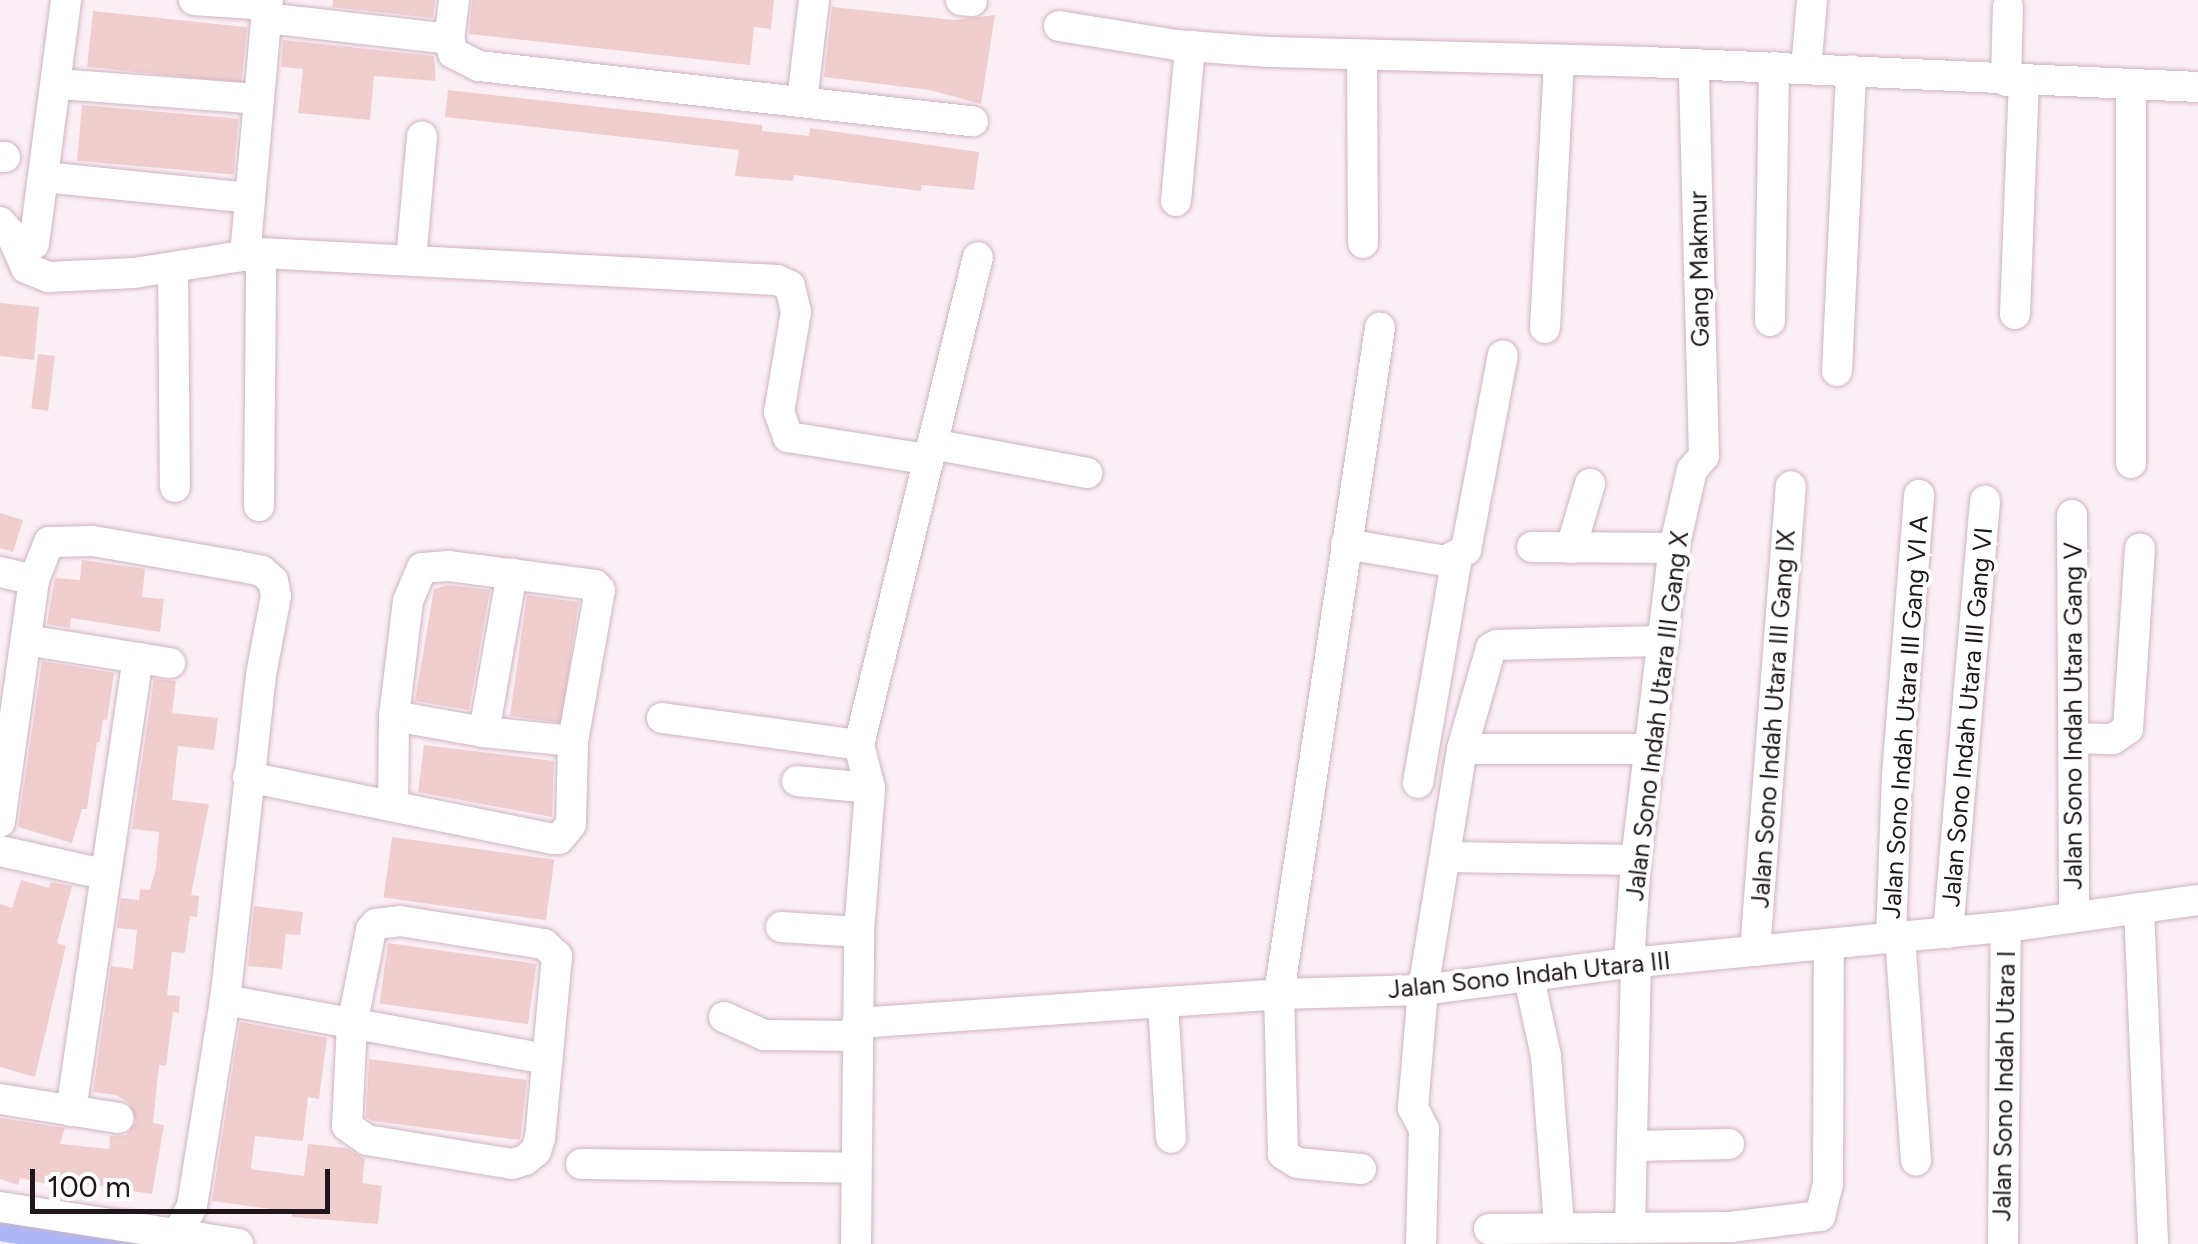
<!DOCTYPE html>
<html>
<head>
<meta charset="utf-8">
<style>
	body { margin:0 }
	#map { position:relative; width:2198px; height:1244px; overflow:hidden; background:#fbeff6; font-family:Figtree,sans-serif }
	div>[style] { position:absolute }
	.river>* { height:35px; margin:-17.5px; padding:0 17.5px; transform-origin:17.5px; border-radius:17.5px; background:#acb7f8 }
	.building>* { inset:0; background:#f1cece; transform-origin:0 0 }
	.roads { filter:drop-shadow(0 0 2px #d0b3c3) drop-shadow(0 0 2px #d0b3c3) }
	.minor>* { height:30px; margin:-15px; padding:0 15px; transform-origin:15px; border-radius:15px; background:#fff }
	span { translate:-50% -50%; white-space:nowrap; text-align:center; line-height:1.15; -webkit-text-stroke:8px #fff; paint-order:stroke }
	.street-label { font-size:25px; color:#20161c }
	.scale { position:absolute; left:30px; top:1169px; width:300px; height:45px; box-sizing:border-box; border:5px solid #20161c; border-top:0; padding-left:12px; font-size:30px; line-height:35px; white-space:nowrap; color:#20161c; -webkit-text-stroke:8px #fff; paint-order:stroke }
</style>
</head>
<body>
<div id="map">
	<div class="river">
		<i style="left:0;top:1223px;width:130px;rotate:9.3deg"></i>
	</div>
	<div class="building">
		<i style="clip-path:polygon(333px 0,435px 0,433px 18px,332px 7px)"></i>
		<i style="clip-path:polygon(472px 0,774px 0,771px 29px,754px 27px,750px 65px,469px 34px)"></i>
		<i style="clip-path:polygon(832px 7px,954px 20px,995px 15px,981px 104px,930px 90px,824px 77px)"></i>
		<i style="left:93px;top:11px;width:155px;height:56px;rotate:6deg"></i>
		<i style="clip-path:polygon(283px 40px,434px 56px,436px 81px,374px 76px,370px 120px,298px 113px,303px 69px,281px 67px)"></i>
		<i style="clip-path:polygon(448px 90px,762px 125px,762px 131px,809px 136px,810px 128px,979px 152px,974px 190px,922px 185px,921px 191px,794px 175px,793px 181px,735px 176px,739px 150px,445px 117px)"></i>
		<i style="left:82px;top:105px;width:157px;height:56px;rotate:5deg"></i>
		<i style="clip-path:polygon(0 303px,39px 307px,34px 360px,0 356px)"></i>
		<i style="left:38px;top:354px;width:17px;height:55px;rotate:7deg"></i>
		<i style="clip-path:polygon(0 513px,23px 520px,13px 552px,0 548px)"></i>
		<i style="clip-path:polygon(82px 560px,145px 569px,142px 597px,164px 599px,160px 632px,71px 618px,70px 628px,47px 624px,55px 578px,80px 580px)"></i>
		<i style="clip-path:polygon(448px 585px,490px 590px,469px 710px,415px 701px,434px 589px)"></i>
		<i style="left:527px;top:595px;width:52px;height:122px;rotate:8deg"></i>
		<i style="clip-path:polygon(42px 661px,114px 673px,107px 720px,103px 719px,100px 742px,97px 742px,87px 809px,82px 809px,72px 843px,18px 827px)"></i>
		<i style="clip-path:polygon(154px 679px,176px 681px,172px 713px,218px 718px,214px 750px,178px 746px,172px 800px,209px 804px,191px 895px,199px 896px,197px 917px,190px 916px,185px 953px,172px 952px,167px 995px,180px 996px,179px 1013px,173px 1012px,166px 1066px,159px 1065px,153px 1123px,164px 1125px,152px 1194px,66px 1181px,64px 1188px,20px 1178px,18px 1185px,0 1179px,0 1118px,65px 1128px,60px 1144px,109px 1149px,110px 1136px,126px 1135px,136px 1122px,129px 1103px,116px 1095px,93px 1092px,111px 966px,133px 969px,137px 930px,117px 928px,121px 898px,139px 900px,140px 889px,150px 890px,156px 867px,159px 832px,132px 829px)"></i>
		<i style="clip-path:polygon(424px 745px,554px 761px,552px 817px,418px 792px)"></i>
		<i style="left:392px;top:837px;width:164px;height:61px;rotate:8deg"></i>
		<i style="clip-path:polygon(21px 880px,49px 888px,51px 882px,72px 886px,57px 943px,66px 946px,35px 1077px,0 1067px,0 904px,12px 908px)"></i>
		<i style="clip-path:polygon(254px 906px,303px 912px,300px 935px,286px 934px,282px 969px,248px 966px)"></i>
		<i style="left:388px;top:943px;width:150px;height:61px;rotate:8deg"></i>
		<i style="clip-path:polygon(240px 1022px,327px 1038px,319px 1099px,308px 1097px,303px 1141px,255px 1136px,251px 1169px,304px 1176px,308px 1144px,346px 1148px,365px 1159px,362px 1183px,382px 1186px,378px 1224px,292px 1217px,292px 1212px,212px 1201px)"></i>
		<i style="clip-path:polygon(369px 1059px,527px 1080px,520px 1140px,373px 1121px,366px 1117px)"></i>
	</div>
	<div class="roads">
		<div class="minor">
			<i style="left:194px;top:0;width:73px;rotate:3.9deg"></i>
			<i style="left:454px;top:0;width:39px;rotate:97deg"></i>
			<i style="left:449px;top:39px;width:15px;rotate:74deg"></i>
			<i style="left:453px;top:53px;width:29px;rotate:27deg"></i>
			<i style="left:479px;top:66px;width:497px;rotate:6.4deg"></i>
			<i style="left:961px;top:0;width:11px;rotate:5deg"></i>
			<i style="left:266px;top:18px;width:184px;rotate:6.5deg"></i>
			<i style="left:1059px;top:26px;width:119px;rotate:9.2deg"></i>
			<i style="left:1176px;top:45px;width:92px;rotate:4.4deg"></i>
			<i style="left:1268px;top:52px;width:378px;rotate:1.5deg"></i>
			<i style="left:1646px;top:62px;width:553px;rotate:2.59deg"></i>
			<i style="left:1362px;top:55px;width:188px;rotate:89.7deg"></i>
			<i style="left:1806px;top:69px;width:69px;rotate:-85deg"></i>
			<i style="left:2006px;top:81px;width:74px;rotate:-88.5deg"></i>
			<i style="left:59px;top:84px;width:200px;rotate:4.3deg"></i>
			<i style="left:2131px;top:87px;width:376px;rotate:90deg"></i>
			<i style="left:802px;top:101px;width:102px;rotate:-83.2deg"></i>
			<i style="left:0;top:157px;width:5px"></i>
			<i style="left:44px;top:177px;width:206px;rotate:5.8deg"></i>
			<i style="left:1176px;top:201px;width:156px;rotate:-84.8deg"></i>
			<i style="left:0;top:222px;width:16px;rotate:47deg"></i>
			<i style="left:11px;top:234px;width:37px;rotate:66deg"></i>
			<i style="left:26px;top:268px;width:24px;rotate:22deg"></i>
			<i style="left:48px;top:277px;width:86px;rotate:-2.7deg"></i>
			<i style="left:134px;top:273px;width:129px;rotate:-8.9deg"></i>
			<i style="left:261px;top:253px;width:517px;rotate:3deg"></i>
			<i style="left:777px;top:280px;width:14px;rotate:25deg"></i>
			<i style="left:790px;top:286px;width:27px;rotate:77deg"></i>
			<i style="left:796px;top:312px;width:101px;rotate:99.6deg"></i>
			<i style="left:779px;top:412px;width:27px;rotate:70deg"></i>
			<i style="left:788px;top:437px;width:140px;rotate:9.1deg"></i>
			<i style="left:34px;top:244px;width:246px;rotate:-82.5deg"></i>
			<i style="left:245px;top:256px;width:257px;rotate:-84.9deg"></i>
			<i style="left:411px;top:260px;width:124px;rotate:-84.9deg"></i>
			<i style="left:173px;top:268px;width:219px;rotate:89.5deg"></i>
			<i style="left:2015px;top:314px;width:232px;rotate:-87.8deg"></i>
			<i style="left:1770px;top:321px;width:254px;rotate:-89.1deg"></i>
			<i style="left:1545px;top:328px;width:268px;rotate:-87deg"></i>
			<i style="left:1837px;top:371px;width:301px;rotate:-87.3deg"></i>
			<i style="left:932px;top:444px;width:158px;rotate:10.6deg"></i>
			<i style="left:259px;top:506px;width:253px;rotate:-89.5deg"></i>
			<i style="left:2072px;top:515px;width:402px;rotate:89.7deg"></i>
			<i style="left:1346px;top:544px;width:100px;rotate:9.7deg"></i>
			<i style="left:1445px;top:561px;width:24px;rotate:-28deg"></i>
			<i style="left:1466px;top:550px;width:198px;rotate:-79.3deg"></i>
			<i style="left:1532px;top:547px;width:142px;rotate:0.4deg"></i>
			<i style="left:1571px;top:548px;width:67px;rotate:-73.5deg"></i>
			<i style="left:0;top:572px;width:35px;rotate:13deg"></i>
			<i style="left:26px;top:640px;width:146px;rotate:9.1deg"></i>
			<i style="left:394px;top:716px;width:91px;rotate:10.1deg"></i>
			<i style="left:484px;top:732px;width:89px;rotate:5.8deg"></i>
			<i style="left:662px;top:718px;width:199px;rotate:7.8deg"></i>
			<i style="left:484px;top:732px;width:161px;rotate:-80deg"></i>
			<i style="left:2075px;top:738px;width:38px;rotate:2deg"></i>
			<i style="left:2113px;top:739px;width:18px;rotate:-34deg"></i>
			<i style="left:2128px;top:729px;width:181px;rotate:-86.2deg"></i>
			<i style="left:1462px;top:749px;width:188px"></i>
			<i style="left:248px;top:777px;width:310px;rotate:11.5deg"></i>
			<i style="left:552px;top:839px;width:7px"></i>
			<i style="left:559px;top:839px;width:19px;rotate:-51deg"></i>
			<i style="left:571px;top:824px;width:83px;rotate:-88.6deg"></i>
			<i style="left:573px;top:741px;width:153px;rotate:-79.9deg"></i>
			<i style="left:600px;top:590px;width:7px;rotate:-135deg"></i>
			<i style="left:595px;top:585px;width:147px;rotate:-172.6deg"></i>
			<i style="left:449px;top:566px;width:27px;rotate:176deg"></i>
			<i style="left:422px;top:568px;width:36px;rotate:113deg"></i>
			<i style="left:408px;top:601px;width:116px;rotate:96.9deg"></i>
			<i style="left:394px;top:716px;width:90px;rotate:90.6deg"></i>
			<i style="left:797px;top:781px;width:73px;rotate:5.5deg"></i>
			<i style="left:1418px;top:783px;width:228px;rotate:-80.2deg"></i>
			<i style="left:0;top:822px;width:244px;rotate:-82deg"></i>
			<i style="left:34px;top:580px;width:41px;rotate:-68.5deg"></i>
			<i style="left:49px;top:542px;width:44px;rotate:-1.3deg"></i>
			<i style="left:93px;top:541px;width:146px;rotate:9.8deg"></i>
			<i style="left:237px;top:566px;width:25px;rotate:11deg"></i>
			<i style="left:262px;top:571px;width:15px;rotate:42deg"></i>
			<i style="left:273px;top:581px;width:15px;rotate:79deg"></i>
			<i style="left:276px;top:596px;width:80px;rotate:100.8deg"></i>
			<i style="left:261px;top:675px;width:327px;rotate:96.3deg"></i>
			<i style="left:225px;top:1000px;width:209px;rotate:99.1deg"></i>
			<i style="left:192px;top:1206px;width:42px;rotate:116.6deg"></i>
			<i style="left:0;top:851px;width:106px;rotate:12.6deg"></i>
			<i style="left:1447px;top:857px;width:189px;rotate:0.9deg"></i>
			<i style="left:2139px;top:908px;width:336px;rotate:87.6deg"></i>
			<i style="left:400px;top:921px;width:146px;rotate:9.1deg"></i>
			<i style="left:544px;top:944px;width:18px;rotate:43deg"></i>
			<i style="left:557px;top:956px;width:183px;rotate:95.3deg"></i>
			<i style="left:540px;top:1138px;width:14px;rotate:107deg"></i>
			<i style="left:536px;top:1151px;width:14px;rotate:141deg"></i>
			<i style="left:525px;top:1160px;width:14px;rotate:163deg"></i>
			<i style="left:512px;top:1164px;width:147px;rotate:-170.6deg"></i>
			<i style="left:367px;top:1140px;width:24px;rotate:-145deg"></i>
			<i style="left:347px;top:1126px;width:101px;rotate:-87.2deg"></i>
			<i style="left:352px;top:1025px;width:97px;rotate:-78.7deg"></i>
			<i style="left:371px;top:930px;width:8px;rotate:-50deg"></i>
			<i style="left:376px;top:924px;width:24px;rotate:-7deg"></i>
			<i style="left:781px;top:927px;width:78px;rotate:3.7deg"></i>
			<i style="left:1948px;top:933px;width:434px;rotate:-85.1deg"></i>
			<i style="left:1900px;top:937px;width:224px;rotate:85.9deg"></i>
			<i style="left:1891px;top:938px;width:162px;rotate:-87.9deg"></i>
			<i style="left:1897px;top:776px;width:282px;rotate:-85.5deg"></i>
			<i style="left:1755px;top:951px;width:466px;rotate:-85.6deg"></i>
			<i style="left:1629px;top:963px;width:103px;rotate:-86.1deg"></i>
			<i style="left:1636px;top:860px;width:314px;rotate:-83.1deg"></i>
			<i style="left:1674px;top:548px;width:80px;rotate:-77deg"></i>
			<i style="left:1692px;top:470px;width:18px;rotate:-49deg"></i>
			<i style="left:1704px;top:456px;width:392px;rotate:-91.5deg"></i>
			<i style="left:1529px;top:978px;width:80px;rotate:77.7deg"></i>
			<i style="left:1546px;top:1056px;width:169px;rotate:85.6deg"></i>
			<i style="left:225px;top:1000px;width:328px;rotate:10.4deg"></i>
			<i style="left:1163px;top:1003px;width:135px;rotate:86.6deg"></i>
			<i style="left:724px;top:1017px;width:44px;rotate:24.2deg"></i>
			<i style="left:764px;top:1035px;width:93px;rotate:0.6deg"></i>
			<i style="left:857px;top:1023px;width:423px;rotate:-3.9deg"></i>
			<i style="left:1279px;top:994px;width:144px;rotate:-1.6deg"></i>
			<i style="left:1423px;top:990px;width:208px;rotate:-7.5deg"></i>
			<i style="left:1629px;top:963px;width:379px;rotate:-5.5deg"></i>
			<i style="left:2006px;top:927px;width:194px;rotate:-8deg"></i>
			<i style="left:0;top:1099px;width:120px;rotate:9.1deg"></i>
			<i style="left:71px;top:1111px;width:458px;rotate:-81.6deg"></i>
			<i style="left:1632px;top:1146px;width:97px;rotate:-1.2deg"></i>
			<i style="left:581px;top:1164px;width:275px;rotate:0.8deg"></i>
			<i style="left:1361px;top:1169px;width:64px;rotate:-174.6deg"></i>
			<i style="left:1297px;top:1163px;width:17px;rotate:-147deg"></i>
			<i style="left:1283px;top:1154px;width:160px;rotate:-91.4deg"></i>
			<i style="left:1279px;top:994px;width:674px;rotate:-81.38deg"></i>
			<i style="left:0;top:1207px;width:241px;rotate:8.8deg"></i>
			<i style="left:1630px;top:1228px;width:265px;rotate:-88.7deg"></i>
			<i style="left:1489px;top:1229px;width:241px;rotate:-0.5deg"></i>
			<i style="left:1730px;top:1227px;width:91px;rotate:-7deg"></i>
			<i style="left:1820px;top:1216px;width:33px;rotate:-76deg"></i>
			<i style="left:1828px;top:1184px;width:240px;rotate:-89.8deg"></i>
			<i style="left:856px;top:1244px;width:312px;rotate:-89.4deg"></i>
			<i style="left:859px;top:932px;width:144px;rotate:-85.6deg"></i>
			<i style="left:870px;top:788px;width:44px;rotate:-104.3deg"></i>
			<i style="left:859px;top:745px;width:502px;rotate:-76.3deg"></i>
			<i style="left:1421px;top:1244px;width:115px;rotate:-88.5deg"></i>
			<i style="left:1424px;top:1129px;width:24px;rotate:-118deg"></i>
			<i style="left:1413px;top:1108px;width:118px;rotate:-85.2deg"></i>
			<i style="left:1423px;top:990px;width:244px;rotate:-80.8deg"></i>
			<i style="left:1462px;top:749px;width:105px;rotate:-74deg"></i>
			<i style="left:1491px;top:648px;width:7px;rotate:-27deg"></i>
			<i style="left:1497px;top:645px;width:167px;rotate:-1.4deg"></i>
			<i style="left:2003px;top:1244px;width:317px;rotate:-89.5deg"></i>
		</div>
	</div>
	<div class="street-label">
		<span style="left:1699px;top:269px;rotate:-91deg">Gang Makmur</span>
		<span style="left:1657px;top:716px;rotate:-83deg">Jalan Sono Indah Utara III Gang X</span>
		<span style="left:2073px;top:716px;rotate:-90deg">Jalan Sono Indah Utara Gang V</span>
		<span style="left:1905px;top:717px;rotate:-86deg">Jalan Sono Indah Utara III Gang VI A</span>
		<span style="left:1967px;top:717px;rotate:-85deg">Jalan Sono Indah Utara III Gang VI</span>
		<span style="left:1773px;top:719px;rotate:-86deg">Jalan Sono Indah Utara III Gang IX</span>
		<span style="left:1529px;top:975px;rotate:-6deg">Jalan Sono Indah Utara III</span>
		<span style="left:2004px;top:1086px;rotate:-89deg">Jalan Sono Indah Utara I</span>
	</div>
	<div class="scale">100 m</div>
</div>
</body>
</html>
